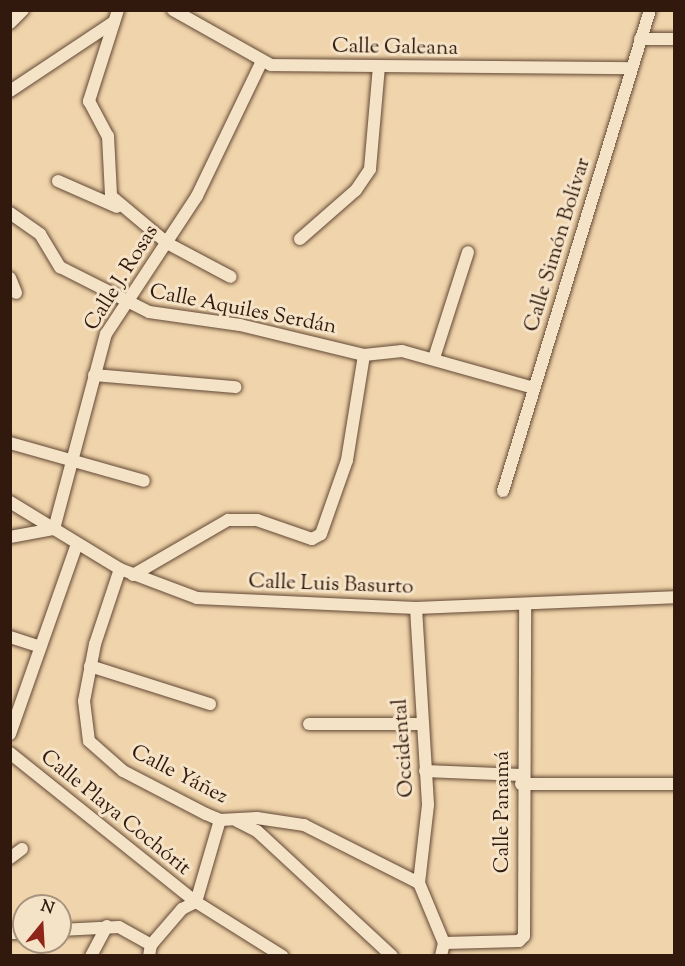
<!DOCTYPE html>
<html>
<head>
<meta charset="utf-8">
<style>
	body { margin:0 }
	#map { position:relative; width:685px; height:966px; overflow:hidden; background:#f0d4ab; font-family:"Sorts Mill Goudy",serif }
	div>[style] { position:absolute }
	.roads { filter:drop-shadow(0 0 2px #624834) drop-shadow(0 0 2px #624834) }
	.minor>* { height:12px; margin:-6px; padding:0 6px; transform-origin:6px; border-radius:6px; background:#f5e3c8 }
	span { translate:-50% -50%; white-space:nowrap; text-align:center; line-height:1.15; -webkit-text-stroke:6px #f5e3c8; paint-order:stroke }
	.street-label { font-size:21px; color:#32190d }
	.frame { position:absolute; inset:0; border:12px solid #32190d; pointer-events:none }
	.north { position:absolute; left:12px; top:894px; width:60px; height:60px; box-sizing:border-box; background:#f5e3c8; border:2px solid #a7927d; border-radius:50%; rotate:18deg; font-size:16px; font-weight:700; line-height:24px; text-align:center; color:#32190d }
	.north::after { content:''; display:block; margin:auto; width:21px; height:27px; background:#8f2418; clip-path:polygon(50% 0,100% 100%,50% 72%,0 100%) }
</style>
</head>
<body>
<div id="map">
	<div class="roads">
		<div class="minor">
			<i style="left:118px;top:10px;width:96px;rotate:107.7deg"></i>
			<i style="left:89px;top:101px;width:40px;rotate:62deg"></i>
			<i style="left:108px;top:136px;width:60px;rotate:87.1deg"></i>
			<i style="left:111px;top:196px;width:73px;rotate:40deg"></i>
			<i style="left:167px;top:243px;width:72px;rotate:28deg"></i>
			<i style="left:173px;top:10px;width:112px;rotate:29.3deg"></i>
			<i style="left:271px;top:65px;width:360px;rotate:0.5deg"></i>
			<i style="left:10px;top:23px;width:18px;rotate:-45deg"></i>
			<i style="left:640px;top:39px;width:34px"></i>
			<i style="left:10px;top:91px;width:125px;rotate:-33.6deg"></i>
			<i style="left:58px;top:181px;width:64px;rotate:23.8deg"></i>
			<i style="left:10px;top:213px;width:37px;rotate:35deg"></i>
			<i style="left:40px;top:234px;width:39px;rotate:59deg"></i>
			<i style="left:60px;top:267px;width:100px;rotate:26.8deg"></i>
			<i style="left:149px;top:312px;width:92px;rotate:8.1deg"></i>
			<i style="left:240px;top:325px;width:128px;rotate:13.6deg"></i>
			<i style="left:364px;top:355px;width:38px;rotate:-6deg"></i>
			<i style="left:402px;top:351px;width:137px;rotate:15.7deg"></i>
			<i style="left:300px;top:239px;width:74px;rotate:-41.2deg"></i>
			<i style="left:356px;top:190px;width:25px;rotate:-56deg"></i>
			<i style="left:370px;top:169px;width:102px;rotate:-85deg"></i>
			<i style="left:10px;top:278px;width:16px;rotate:68deg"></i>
			<i style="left:434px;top:358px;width:111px;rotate:-72.2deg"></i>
			<i style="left:94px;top:375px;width:142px;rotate:4.9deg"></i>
			<i style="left:10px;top:443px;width:139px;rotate:15.8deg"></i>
			<i style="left:503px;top:491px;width:503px;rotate:-73.01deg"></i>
			<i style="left:10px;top:502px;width:129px;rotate:31.3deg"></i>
			<i style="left:120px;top:569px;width:82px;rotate:20.6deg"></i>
			<i style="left:197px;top:598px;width:219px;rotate:2.6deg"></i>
			<i style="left:416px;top:608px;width:258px;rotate:-2.4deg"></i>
			<i style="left:10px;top:537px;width:45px;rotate:-10.3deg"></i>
			<i style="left:54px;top:529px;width:202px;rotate:-75.1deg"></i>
			<i style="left:106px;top:334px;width:165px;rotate:-56.6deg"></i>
			<i style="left:197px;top:196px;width:148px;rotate:-64.3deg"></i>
			<i style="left:120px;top:569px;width:79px;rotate:108.4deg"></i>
			<i style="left:95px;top:644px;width:58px;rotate:100.9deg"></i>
			<i style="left:84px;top:701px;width:40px;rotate:82.9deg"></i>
			<i style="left:89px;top:741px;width:45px;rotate:41.4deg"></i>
			<i style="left:123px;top:771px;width:93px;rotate:27.4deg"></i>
			<i style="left:206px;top:814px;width:15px;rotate:23deg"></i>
			<i style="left:220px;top:820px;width:37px;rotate:-3deg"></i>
			<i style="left:257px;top:818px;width:48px;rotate:8.5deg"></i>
			<i style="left:304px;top:825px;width:129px;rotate:26.8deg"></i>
			<i style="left:419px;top:883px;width:65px;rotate:67.4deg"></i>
			<i style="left:444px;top:943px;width:13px;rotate:103deg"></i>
			<i style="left:133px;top:575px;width:110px;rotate:-30.1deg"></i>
			<i style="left:228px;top:520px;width:29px"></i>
			<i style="left:257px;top:520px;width:58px;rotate:19.1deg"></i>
			<i style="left:312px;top:539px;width:10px;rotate:-29deg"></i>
			<i style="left:321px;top:534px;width:78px;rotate:-70.6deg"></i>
			<i style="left:347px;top:460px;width:106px;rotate:-80.8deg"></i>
			<i style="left:416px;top:608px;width:197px;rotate:86.5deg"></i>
			<i style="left:428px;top:805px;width:79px;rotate:96.6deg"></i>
			<i style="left:10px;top:637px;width:32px;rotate:18deg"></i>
			<i style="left:90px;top:666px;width:126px;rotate:17.6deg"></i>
			<i style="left:309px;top:724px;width:111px"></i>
			<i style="left:10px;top:734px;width:201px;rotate:-70.6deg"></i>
			<i style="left:10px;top:753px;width:238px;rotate:38.7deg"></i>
			<i style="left:196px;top:902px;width:102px;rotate:32.1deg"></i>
			<i style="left:425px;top:771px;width:96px;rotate:2.4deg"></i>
			<i style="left:521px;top:784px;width:153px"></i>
			<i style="left:237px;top:821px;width:22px;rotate:27deg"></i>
			<i style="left:257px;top:831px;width:184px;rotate:42.8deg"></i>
			<i style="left:10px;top:858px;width:15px;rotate:-37deg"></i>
			<i style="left:196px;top:902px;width:85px;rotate:-73.7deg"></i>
			<i style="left:60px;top:930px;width:59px;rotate:-2.9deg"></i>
			<i style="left:119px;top:927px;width:37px;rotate:29deg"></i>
			<i style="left:10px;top:933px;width:14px"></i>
			<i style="left:444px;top:943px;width:75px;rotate:-1.5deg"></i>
			<i style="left:519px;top:941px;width:7px;rotate:-45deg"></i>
			<i style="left:524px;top:936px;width:331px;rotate:-89.8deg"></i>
			<i style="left:91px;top:956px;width:34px;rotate:-62deg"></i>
			<i style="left:149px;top:956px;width:11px;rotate:-80deg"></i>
			<i style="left:151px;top:945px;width:48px;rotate:-49.3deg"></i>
			<i style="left:182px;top:909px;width:16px;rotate:-27deg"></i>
		</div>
	</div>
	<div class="street-label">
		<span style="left:395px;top:48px;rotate:1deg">Calle Galeana</span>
		<span style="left:558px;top:245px;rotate:-73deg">Calle Simón Bolívar</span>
		<span style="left:122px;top:278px;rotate:-58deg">Calle J. Rosas</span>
		<span style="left:243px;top:310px;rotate:11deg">Calle Aquiles Serdán</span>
		<span style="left:331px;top:585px;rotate:2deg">Calle Luis Basurto</span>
		<span style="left:404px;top:748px;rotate:-94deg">Occidental</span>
		<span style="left:179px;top:775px;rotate:27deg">Calle Yáñez</span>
		<span style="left:503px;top:812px;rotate:-90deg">Calle Panamá</span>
		<span style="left:115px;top:813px;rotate:39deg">Calle Playa Cochórit</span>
	</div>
	<div class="frame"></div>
	<div class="north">N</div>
</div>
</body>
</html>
